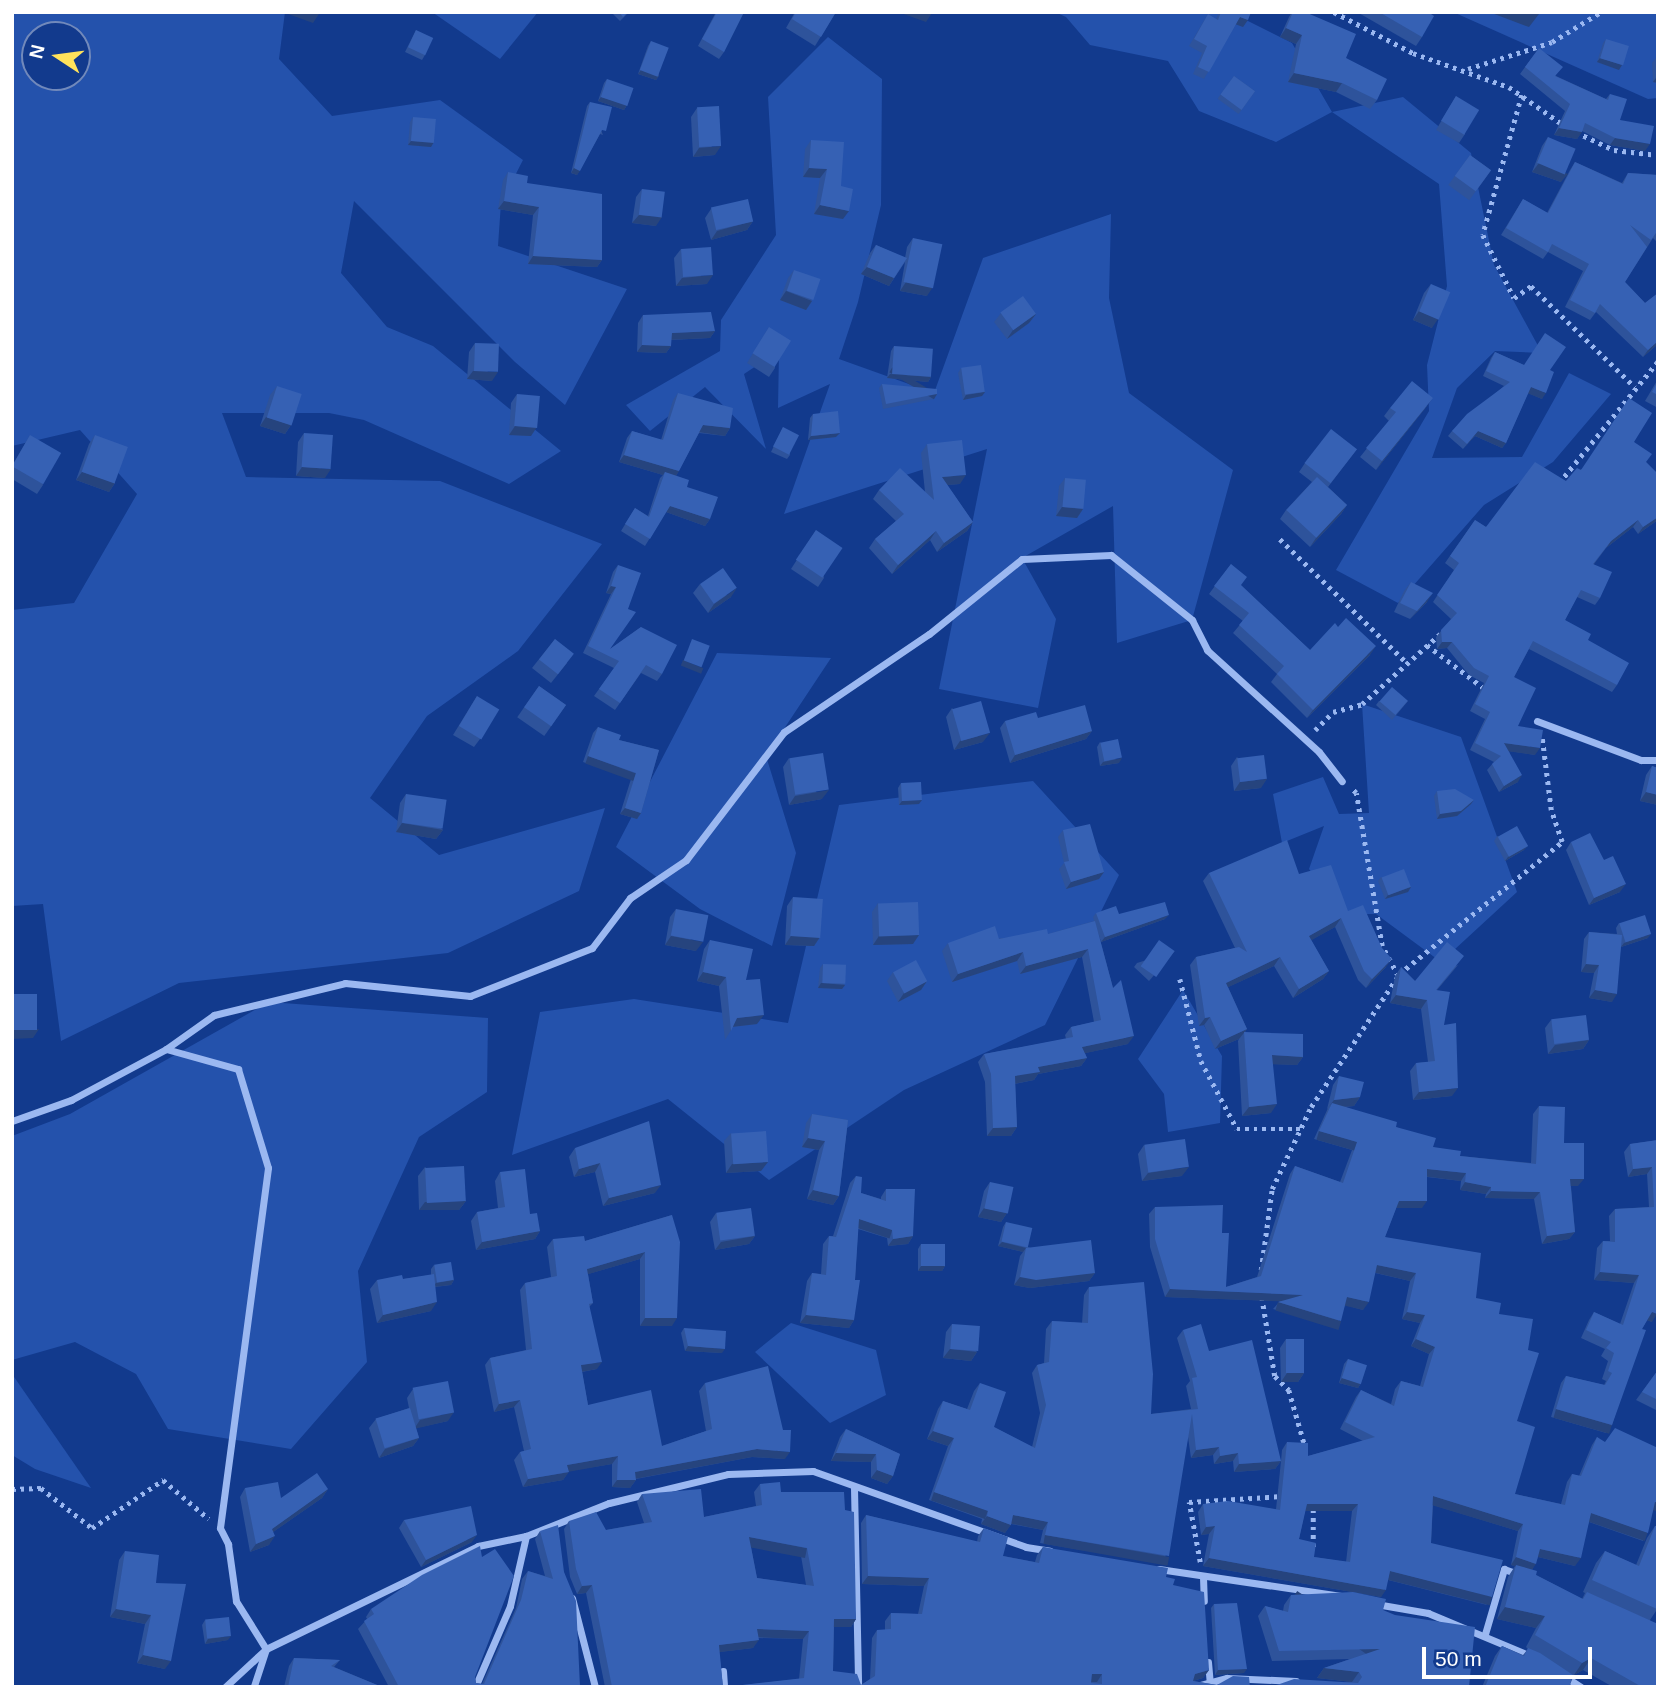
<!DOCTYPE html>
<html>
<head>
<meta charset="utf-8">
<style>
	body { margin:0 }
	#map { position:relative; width:1670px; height:1699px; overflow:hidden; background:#123a8d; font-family:Arial,sans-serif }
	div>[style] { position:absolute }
	.green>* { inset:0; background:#2452ac }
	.path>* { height:4.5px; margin-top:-2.25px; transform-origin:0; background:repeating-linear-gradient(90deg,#9bb8f1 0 3.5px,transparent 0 8.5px) }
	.minor>* { height:7px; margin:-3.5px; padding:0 3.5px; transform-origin:3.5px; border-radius:3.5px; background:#9bb8f1 }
	.wall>* { inset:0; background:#2e539b; transform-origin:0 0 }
	.shaded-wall>* { inset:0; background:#26447e; transform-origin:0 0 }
	.building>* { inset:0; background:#3661b4; transform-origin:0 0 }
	span { translate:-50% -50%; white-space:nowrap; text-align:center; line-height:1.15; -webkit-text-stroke:5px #123a8d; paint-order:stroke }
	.frame { position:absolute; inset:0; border:14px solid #fff; pointer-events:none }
	.north { position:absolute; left:21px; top:21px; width:70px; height:70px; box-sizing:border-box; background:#123a8d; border:2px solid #7189bb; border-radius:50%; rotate:283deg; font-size:19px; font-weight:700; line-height:28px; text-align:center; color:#fff }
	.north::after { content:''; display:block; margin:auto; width:24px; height:32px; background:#ffe25b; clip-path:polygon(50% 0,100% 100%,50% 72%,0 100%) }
	.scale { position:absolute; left:1422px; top:1647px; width:170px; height:32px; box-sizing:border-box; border:4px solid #fff; border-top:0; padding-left:9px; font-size:21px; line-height:24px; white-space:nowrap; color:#fff; -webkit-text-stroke:5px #123a8d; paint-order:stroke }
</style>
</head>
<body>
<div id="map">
	<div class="green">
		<i style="clip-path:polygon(evenodd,12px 12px,285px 12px,279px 59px,332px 116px,440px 100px,523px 160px,501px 203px,498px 246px,627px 289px,565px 405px,515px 362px,354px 201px,341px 273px,387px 327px,433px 346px,561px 451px,509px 484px,364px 420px,329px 413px,222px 413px,246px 477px,440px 481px,602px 544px,518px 651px,427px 716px,370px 798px,439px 855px,605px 808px,579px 891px,448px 953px,179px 983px,61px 1041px,43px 904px,12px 906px,12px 610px,74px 603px,137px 494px,80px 430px,12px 446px,12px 12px,35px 35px,77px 35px,77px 77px,35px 77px,35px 35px)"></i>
		<i style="clip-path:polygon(432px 12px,538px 12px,500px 59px)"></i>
		<i style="clip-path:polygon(1055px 12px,1230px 12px,1292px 43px,1332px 112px,1403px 97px,1471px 153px,1494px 265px,1542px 353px,1495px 351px,1457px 388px,1432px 458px,1522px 457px,1569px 373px,1611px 394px,1553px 462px,1484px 505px,1398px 603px,1336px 570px,1429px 411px,1427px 365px,1447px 286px,1439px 184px,1332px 112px,1276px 142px,1199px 111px,1168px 61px,1090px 45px,1066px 17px)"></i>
		<i style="clip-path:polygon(1453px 12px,1658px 12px,1658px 98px,1648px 99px)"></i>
		<i style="clip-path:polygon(828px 37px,882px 79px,881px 205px,858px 302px,839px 359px,934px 393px,983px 258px,1111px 214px,1109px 298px,1129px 393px,1233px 470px,1192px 620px,1117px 643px,1113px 506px,1022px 558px,1056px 619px,1038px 708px,939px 689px,987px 449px,784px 514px,830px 384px,778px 408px,779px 351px,744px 374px,766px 449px,705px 387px,650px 431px,626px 405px,720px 351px,721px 320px,776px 235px,768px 97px)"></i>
		<i style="clip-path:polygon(717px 653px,831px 658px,766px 756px,796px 853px,772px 946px,700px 909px,616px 847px)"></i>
		<i style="clip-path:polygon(1362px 704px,1461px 737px,1517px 892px,1441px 962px,1376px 914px,1346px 914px,1309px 869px,1324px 826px,1282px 843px,1273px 794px,1323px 777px,1339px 814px,1369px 813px)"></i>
		<i style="clip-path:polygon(1033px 781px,1119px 875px,1045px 1025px,904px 1090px,769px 1180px,668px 1099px,512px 1155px,540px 1012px,634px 999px,788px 1023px,839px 805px)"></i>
		<i style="clip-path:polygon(1183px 990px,1222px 1056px,1220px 1123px,1168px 1132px,1164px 1094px,1138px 1059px)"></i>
		<i style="clip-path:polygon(269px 1002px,488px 1018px,487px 1092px,419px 1137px,358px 1271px,367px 1362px,291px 1449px,168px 1429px,136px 1374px,75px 1342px,12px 1360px,12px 1136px,70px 1114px)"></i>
		<i style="clip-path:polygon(791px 1323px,876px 1350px,886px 1395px,830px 1423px,755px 1352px)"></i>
		<i style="clip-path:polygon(12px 1374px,91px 1488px,35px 1469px,12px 1455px)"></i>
	</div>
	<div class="path">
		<i style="left:1334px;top:12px;width:89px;rotate:27.4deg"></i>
		<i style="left:1413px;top:53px;width:102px;rotate:19.5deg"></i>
		<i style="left:1509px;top:87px;width:65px;rotate:34.9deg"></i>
		<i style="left:1468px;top:69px;width:88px;rotate:-17.8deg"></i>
		<i style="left:1552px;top:42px;width:57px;rotate:-31.5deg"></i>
		<i style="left:1522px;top:95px;width:145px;rotate:105.6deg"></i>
		<i style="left:1483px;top:235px;width:70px;rotate:63.8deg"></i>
		<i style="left:1514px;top:298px;width:21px;rotate:-35deg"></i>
		<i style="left:1531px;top:286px;width:145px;rotate:44.2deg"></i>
		<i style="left:1576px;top:132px;width:42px;rotate:25.3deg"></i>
		<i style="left:1614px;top:150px;width:44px;rotate:6.5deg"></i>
		<i style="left:1559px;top:483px;width:157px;rotate:-50.9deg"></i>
		<i style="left:1280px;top:539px;width:176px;rotate:44.3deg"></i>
		<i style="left:1427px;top:645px;width:73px;rotate:37.2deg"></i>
		<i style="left:1315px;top:730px;width:25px;rotate:-45deg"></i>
		<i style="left:1333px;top:712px;width:30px;rotate:-15deg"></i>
		<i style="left:1362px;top:704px;width:105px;rotate:-41.9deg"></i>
		<i style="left:1399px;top:974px;width:210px;rotate:-39deg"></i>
		<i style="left:1562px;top:842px;width:34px;rotate:-109deg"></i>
		<i style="left:1551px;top:810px;width:73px;rotate:-97.1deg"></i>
		<i style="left:1180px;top:979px;width:85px;rotate:75.6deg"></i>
		<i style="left:1201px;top:1061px;width:77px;rotate:62.1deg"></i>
		<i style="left:1237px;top:1129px;width:63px"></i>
		<i style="left:1261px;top:1270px;width:82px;rotate:-82.3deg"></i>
		<i style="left:1272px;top:1189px;width:91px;rotate:-64.6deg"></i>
		<i style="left:1311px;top:1107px;width:157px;rotate:-56.4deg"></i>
		<i style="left:1398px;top:976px;width:34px;rotate:-118deg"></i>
		<i style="left:1382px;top:946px;width:155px;rotate:-99.6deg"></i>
		<i style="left:1356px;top:793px;width:7px;rotate:-135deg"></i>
		<i style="left:1262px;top:1297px;width:80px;rotate:80.7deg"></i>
		<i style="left:1275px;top:1376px;width:20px;rotate:45deg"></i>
		<i style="left:1289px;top:1390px;width:58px;rotate:74.1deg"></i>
		<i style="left:12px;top:1489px;width:29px;rotate:-2deg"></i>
		<i style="left:41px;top:1488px;width:65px;rotate:38.1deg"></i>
		<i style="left:92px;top:1528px;width:86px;rotate:-34.1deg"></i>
		<i style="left:163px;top:1480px;width:60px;rotate:40.3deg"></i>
		<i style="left:1313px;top:1547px;width:41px;rotate:-90deg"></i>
		<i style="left:1200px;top:1562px;width:61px;rotate:-100.4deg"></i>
		<i style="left:1189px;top:1502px;width:93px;rotate:-3.7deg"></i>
	</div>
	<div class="minor">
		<i style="left:1537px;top:721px;width:111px;rotate:20.6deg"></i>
		<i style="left:1641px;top:760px;width:17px"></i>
		<i style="left:166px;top:1049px;width:75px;rotate:15.5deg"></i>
		<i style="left:238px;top:1069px;width:103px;rotate:73.1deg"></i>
		<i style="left:268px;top:1168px;width:363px;rotate:97.6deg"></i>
		<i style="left:220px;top:1528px;width:18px;rotate:63deg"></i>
		<i style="left:228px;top:1544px;width:58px;rotate:82deg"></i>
		<i style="left:236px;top:1601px;width:57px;rotate:58deg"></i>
		<i style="left:266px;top:1649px;width:40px;rotate:108deg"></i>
		<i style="left:12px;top:1121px;width:63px;rotate:-19.6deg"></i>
		<i style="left:71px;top:1100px;width:108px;rotate:-28.2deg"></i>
		<i style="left:166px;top:1049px;width:59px;rotate:-35.3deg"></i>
		<i style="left:214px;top:1015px;width:135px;rotate:-13.7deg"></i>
		<i style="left:345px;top:983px;width:126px;rotate:5.9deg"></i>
		<i style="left:470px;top:996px;width:131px;rotate:-21.5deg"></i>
		<i style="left:592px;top:948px;width:63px;rotate:-52.8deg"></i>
		<i style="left:630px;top:898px;width:68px;rotate:-34.2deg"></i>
		<i style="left:686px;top:860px;width:161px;rotate:-52.6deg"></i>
		<i style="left:784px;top:732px;width:175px;rotate:-34.1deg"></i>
		<i style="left:929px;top:634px;width:119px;rotate:-38.9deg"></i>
		<i style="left:1022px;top:559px;width:89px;rotate:-2.6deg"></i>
		<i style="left:1111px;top:555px;width:104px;rotate:38.7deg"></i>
		<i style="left:1192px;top:620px;width:34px;rotate:63deg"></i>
		<i style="left:1207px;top:650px;width:151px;rotate:42.3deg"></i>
		<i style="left:1319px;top:752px;width:37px;rotate:52deg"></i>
		<i style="left:854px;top:1488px;width:199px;rotate:88.8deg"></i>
		<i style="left:1159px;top:1569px;width:184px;rotate:8.4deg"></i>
		<i style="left:1203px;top:1577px;width:24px;rotate:88deg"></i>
		<i style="left:572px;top:1598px;width:92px;rotate:75.5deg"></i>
		<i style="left:1376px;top:1604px;width:53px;rotate:9.8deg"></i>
		<i style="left:1428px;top:1613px;width:114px;rotate:22.7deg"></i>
		<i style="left:1485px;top:1634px;width:68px;rotate:-73.7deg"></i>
		<i style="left:1504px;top:1569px;width:15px;rotate:20deg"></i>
		<i style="left:1208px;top:1662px;width:25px;rotate:85deg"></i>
		<i style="left:723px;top:1671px;width:16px;rotate:86deg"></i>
		<i style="left:1564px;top:1676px;width:20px;rotate:33deg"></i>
		<i style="left:225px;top:1687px;width:56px;rotate:-42.8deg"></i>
		<i style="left:266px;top:1649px;width:236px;rotate:-25.9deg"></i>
		<i style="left:478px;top:1546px;width:49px;rotate:-11.8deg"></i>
		<i style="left:526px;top:1536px;width:89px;rotate:-21.7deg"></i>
		<i style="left:609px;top:1503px;width:122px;rotate:-13.7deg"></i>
		<i style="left:728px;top:1474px;width:85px;rotate:-2deg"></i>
		<i style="left:813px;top:1471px;width:226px;rotate:19.6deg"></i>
		<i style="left:1026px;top:1547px;width:24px;rotate:9deg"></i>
		<i style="left:475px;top:1687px;width:88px;rotate:-66.6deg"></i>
		<i style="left:510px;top:1606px;width:72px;rotate:-77.1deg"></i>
		<i style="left:1193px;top:1687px;width:35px;rotate:-15deg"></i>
		<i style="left:1227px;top:1678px;width:69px;rotate:2.5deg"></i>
	</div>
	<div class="wall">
		<i style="clip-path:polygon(611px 12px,629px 12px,620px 21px)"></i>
		<i style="clip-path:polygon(716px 12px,744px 12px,724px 52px,719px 59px,698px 46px)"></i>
		<i style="clip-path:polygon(795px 12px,836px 12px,815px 46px,786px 28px)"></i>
		<i style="clip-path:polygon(1219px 12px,1251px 12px,1243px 27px,1236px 24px,1204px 79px,1193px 74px,1202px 53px,1189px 46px,1208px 14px,1216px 19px)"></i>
		<i style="clip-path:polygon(1292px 12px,1305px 12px,1346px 58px,1377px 100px,1370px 109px,1336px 92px,1288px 82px,1296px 44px,1280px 37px,1289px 17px)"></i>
		<i style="clip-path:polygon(1357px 12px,1428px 12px,1422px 37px,1416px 46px)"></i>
		<i style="clip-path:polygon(416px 30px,425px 55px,422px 60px,405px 52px)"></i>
		<i style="clip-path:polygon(1606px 39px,1619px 70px,1597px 62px,1603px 43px)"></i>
		<i style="clip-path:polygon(651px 41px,659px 76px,656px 80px,638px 74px,648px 46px)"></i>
		<i style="clip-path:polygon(1539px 48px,1556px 76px,1606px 99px,1610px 94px,1620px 120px,1645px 151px,1610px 145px,1582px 131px,1577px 139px,1554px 135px,1565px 111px,1520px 74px)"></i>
		<i style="clip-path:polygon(1658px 55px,1658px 83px,1653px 82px,1652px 63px)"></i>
		<i style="left:1234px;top:76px;width:26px;height:28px;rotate:36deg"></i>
		<i style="clip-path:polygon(607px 79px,627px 105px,624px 110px,598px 101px,604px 83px)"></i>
		<i style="clip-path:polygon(1456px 96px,1465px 134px,1459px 143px,1436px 130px)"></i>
		<i style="clip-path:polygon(590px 102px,603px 135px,600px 134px,577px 175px,571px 173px,587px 106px)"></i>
		<i style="clip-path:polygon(697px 108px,715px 155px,693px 157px,691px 117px)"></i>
		<i style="clip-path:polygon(413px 117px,431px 147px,408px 145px,410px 122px)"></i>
		<i style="clip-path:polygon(1548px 137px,1561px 182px,1532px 172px,1542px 146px)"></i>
		<i style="clip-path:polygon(811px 140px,841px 186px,843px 219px,814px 214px,820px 178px,803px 177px,805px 149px)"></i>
		<i style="left:1470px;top:155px;width:26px;height:37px;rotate:36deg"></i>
		<i style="clip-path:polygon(1575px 162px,1622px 183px,1628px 173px,1658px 175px,1658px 243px,1653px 238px,1625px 282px,1645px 303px,1658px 293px,1658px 344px,1643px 357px,1596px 312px,1590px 320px,1565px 307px,1583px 271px,1548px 252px,1543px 259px,1501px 235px,1523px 199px,1547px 213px,1570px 170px)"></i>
		<i style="clip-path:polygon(508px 172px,527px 183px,602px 260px,597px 267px,528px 264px,533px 215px,498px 209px,503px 180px)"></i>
		<i style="clip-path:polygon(642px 189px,656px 226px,632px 223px,636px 197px)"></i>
		<i style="clip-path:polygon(711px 209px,753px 221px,747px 230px,711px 240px,705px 218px)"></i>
		<i style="clip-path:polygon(913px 238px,927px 296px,900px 291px,905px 262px,889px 286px,861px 274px,870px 253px,876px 245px,905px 258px,907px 247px)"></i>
		<i style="clip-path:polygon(681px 249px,707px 284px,676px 286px,674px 258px)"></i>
		<i style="clip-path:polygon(794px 270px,812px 301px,806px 310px,780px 300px,788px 278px)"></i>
		<i style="clip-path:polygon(1431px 284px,1432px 328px,1413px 320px,1424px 293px)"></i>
		<i style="clip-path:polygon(1001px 313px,1036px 314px,1029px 323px,1007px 339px,994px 322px)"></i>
		<i style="clip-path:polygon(643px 315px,715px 331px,710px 338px,671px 340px,671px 346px,666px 353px,637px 352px,638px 323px)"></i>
		<i style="clip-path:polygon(769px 327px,775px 368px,769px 377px,747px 363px)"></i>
		<i style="clip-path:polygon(475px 343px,492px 381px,467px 379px,469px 352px)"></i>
		<i style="clip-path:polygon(894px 346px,931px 377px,928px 382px,887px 378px,891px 351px)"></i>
		<i style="clip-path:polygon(1495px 352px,1524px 365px,1550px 370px,1542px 399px,1528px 393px,1506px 443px,1502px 448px,1475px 436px,1463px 449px,1448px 436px,1452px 431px,1504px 386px,1483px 376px,1491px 358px)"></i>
		<i style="clip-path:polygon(961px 368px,985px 392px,982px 396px,963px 400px,958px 373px)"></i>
		<i style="clip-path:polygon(1658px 379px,1658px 408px,1645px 401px)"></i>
		<i style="clip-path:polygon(882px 384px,937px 394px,934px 399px,883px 409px,879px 388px)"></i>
		<i style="clip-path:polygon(277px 386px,291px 425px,285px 434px,260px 426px,270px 395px)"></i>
		<i style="clip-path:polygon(678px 393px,730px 428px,725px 436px,699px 433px,676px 476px,687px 487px,710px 519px,705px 526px,666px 512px,645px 546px,621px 531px,635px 508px,648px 516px,660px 478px,663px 475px,619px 462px,627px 438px,632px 431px,661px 440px,673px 400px)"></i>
		<i style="clip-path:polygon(517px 394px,531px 436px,509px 435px,511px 403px)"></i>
		<i style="clip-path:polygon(1427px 406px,1376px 470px,1360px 457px,1389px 421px,1384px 416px,1390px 408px)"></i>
		<i style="clip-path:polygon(813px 414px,836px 437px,808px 440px,810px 418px)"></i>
		<i style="clip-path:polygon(783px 427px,790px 455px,787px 459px,771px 452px)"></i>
		<i style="clip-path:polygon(304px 433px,325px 478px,296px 476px,298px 442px)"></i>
		<i style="clip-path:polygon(30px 435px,43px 485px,37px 494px,12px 479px,12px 466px)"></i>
		<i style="clip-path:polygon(95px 435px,115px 483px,109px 492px,76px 480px,89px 444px)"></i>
		<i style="clip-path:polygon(1634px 442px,1646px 462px,1658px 474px,1658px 520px,1638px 534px,1633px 527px,1606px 548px,1594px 564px,1600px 598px,1595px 605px,1577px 597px,1565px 620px,1588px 640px,1617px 685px,1612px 692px,1529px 649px,1514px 677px,1518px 726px,1535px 755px,1509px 751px,1518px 782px,1499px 792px,1487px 770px,1494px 762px,1470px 750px,1485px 719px,1470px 711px,1484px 683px,1469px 675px,1447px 648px,1437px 649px,1436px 637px,1451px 619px,1433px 602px,1454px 570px,1445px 563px,1475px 520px,1486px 527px,1566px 481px,1580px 470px)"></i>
		<i style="clip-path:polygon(927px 444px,960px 484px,947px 485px,973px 522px,967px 531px,937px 552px,930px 540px,892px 574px,869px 548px,875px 539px,896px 521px,873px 499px,879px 490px,925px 492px,921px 453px)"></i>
		<i style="clip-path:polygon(1357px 449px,1328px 487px,1347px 505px,1341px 514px,1310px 547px,1280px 519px,1286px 510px,1312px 482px,1299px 472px,1305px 463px)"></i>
		<i style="clip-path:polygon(1065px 478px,1083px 509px,1077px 518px,1056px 516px,1059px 486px)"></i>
		<i style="clip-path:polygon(816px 530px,824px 578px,818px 587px,791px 569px)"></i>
		<i style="clip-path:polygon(1231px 564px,1241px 586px,1310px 650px,1370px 655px,1307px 718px,1271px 682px,1277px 674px,1233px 633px,1243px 621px,1209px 594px)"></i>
		<i style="clip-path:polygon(618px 565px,610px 649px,641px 627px,662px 674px,657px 681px,641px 673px,615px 710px,594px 696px,614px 668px,583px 653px,611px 594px,606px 593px,613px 572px)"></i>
		<i style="clip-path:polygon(1411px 582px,1427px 602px,1410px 619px,1394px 612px,1404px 591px)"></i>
		<i style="clip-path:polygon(700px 584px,731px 597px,708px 613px,693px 593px)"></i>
		<i style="clip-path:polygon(555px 639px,567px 663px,551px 683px,532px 668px)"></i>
		<i style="left:539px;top:686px;width:33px;height:38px;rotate:35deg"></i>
		<i style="clip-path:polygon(477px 696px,480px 739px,474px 747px,453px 735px)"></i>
		<i style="clip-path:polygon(1379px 701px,1408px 701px,1392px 720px,1376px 705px)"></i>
		<i style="clip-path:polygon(952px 708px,983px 742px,954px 750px,946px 717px)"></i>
		<i style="clip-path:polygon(1038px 718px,1092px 731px,1086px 739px,1010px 763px,1000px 728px,1005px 721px)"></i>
		<i style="clip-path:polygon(598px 727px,619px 740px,659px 750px,641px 813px,637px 819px,620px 814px,631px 779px,583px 762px,593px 733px)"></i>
		<i style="clip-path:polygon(1100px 742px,1119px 763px,1100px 766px,1097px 747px)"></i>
		<i style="clip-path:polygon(1237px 757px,1261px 788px,1234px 791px,1231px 766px)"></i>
		<i style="clip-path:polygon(789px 758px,822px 799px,789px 805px,783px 767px)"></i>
		<i style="clip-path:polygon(1652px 766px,1658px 768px,1658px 805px,1640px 801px,1646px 775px)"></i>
		<i style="clip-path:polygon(901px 783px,919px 804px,899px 805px,898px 788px)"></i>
		<i style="clip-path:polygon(1437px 791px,1471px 804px,1457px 816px,1437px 819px,1434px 796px)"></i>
		<i style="clip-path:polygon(406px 794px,443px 830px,436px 839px,396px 832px,400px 803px)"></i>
		<i style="clip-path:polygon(1063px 830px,1104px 872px,1099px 879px,1066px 889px,1059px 869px,1064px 863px,1058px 837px)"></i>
		<i style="clip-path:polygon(1497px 836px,1524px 850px,1505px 861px,1494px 841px)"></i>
		<i style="clip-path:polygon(1571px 842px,1604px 860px,1620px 892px,1589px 905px,1566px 850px)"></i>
		<i style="clip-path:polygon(1209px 873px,1299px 874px,1348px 911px,1386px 967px,1366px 988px,1358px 980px,1335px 927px,1311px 940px,1329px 971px,1323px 979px,1293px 998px,1274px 966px,1228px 987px,1247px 1029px,1245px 1032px,1303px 1057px,1297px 1065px,1273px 1064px,1271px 1113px,1242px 1116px,1238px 1041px,1239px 1039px,1215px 1049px,1204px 1025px,1199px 1026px,1190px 965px,1196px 957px,1235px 948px,1203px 881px)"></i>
		<i style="clip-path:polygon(1381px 877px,1411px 887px,1408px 892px,1385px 899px,1378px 881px)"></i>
		<i style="clip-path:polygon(793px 897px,820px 937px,814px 946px,785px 945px,787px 906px)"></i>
		<i style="clip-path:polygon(878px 903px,913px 944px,873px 945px,872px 912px)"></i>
		<i style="clip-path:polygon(676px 909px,696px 951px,665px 945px,670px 917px)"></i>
		<i style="clip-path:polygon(1096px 913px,1119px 914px,1165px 919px,1101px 942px,1098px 932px,1128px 1044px,1085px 1053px,1087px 1058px,1081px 1066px,1038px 1074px,1034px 1080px,1015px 1084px,1017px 1127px,1011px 1136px,987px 1136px,985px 1082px,978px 1062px,984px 1054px,1066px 1039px,1065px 1035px,1071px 1027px,1094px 1022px,1082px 957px,1020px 974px,1017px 961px,952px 982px,942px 951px,948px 943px,1048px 934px,1094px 921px,1093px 917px)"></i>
		<i style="clip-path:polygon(1619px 923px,1648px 938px,1621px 947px,1612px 1002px,1589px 998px,1594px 973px,1581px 972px,1584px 939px,1589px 932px,1617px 934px,1616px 928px)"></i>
		<i style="clip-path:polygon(710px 940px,746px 980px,757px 1024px,733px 1027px,725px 1040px,719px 986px,697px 981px,704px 949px)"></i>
		<i style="clip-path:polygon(1175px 951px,1149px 981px,1134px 967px,1137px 963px)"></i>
		<i style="clip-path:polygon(823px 964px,845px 985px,842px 989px,818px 988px,820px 968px)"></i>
		<i style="clip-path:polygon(1458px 965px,1437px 990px,1444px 1025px,1452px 1096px,1413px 1100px,1410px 1071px,1416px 1063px,1428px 1062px,1421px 1009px,1390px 1003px,1395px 976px,1401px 967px,1415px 981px)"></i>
		<i style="clip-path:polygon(893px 972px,927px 981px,921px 990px,898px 1002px,887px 981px)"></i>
		<i style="clip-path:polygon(1551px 1020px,1589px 1040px,1583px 1049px,1548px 1054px,1545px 1028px)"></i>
		<i style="clip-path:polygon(evenodd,1339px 1076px,1360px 1097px,1354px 1106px,1345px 1107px,1396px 1127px,1433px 1147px,1460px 1156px,1531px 1163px,1533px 1114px,1539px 1106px,1564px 1143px,1578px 1186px,1571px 1186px,1575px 1232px,1569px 1239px,1542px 1244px,1534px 1199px,1485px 1198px,1486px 1194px,1460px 1190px,1461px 1181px,1427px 1177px,1422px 1208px,1396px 1208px,1385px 1237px,1499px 1314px,1517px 1421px,1515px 1494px,1561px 1504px,1567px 1482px,1572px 1474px,1579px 1476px,1592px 1445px,1597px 1437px,1653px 1510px,1643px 1541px,1589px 1522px,1575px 1566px,1538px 1557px,1532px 1570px,1536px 1575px,1582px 1599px,1585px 1593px,1583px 1592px,1596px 1563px,1605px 1551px,1636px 1565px,1647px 1538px,1655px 1526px,1658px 1608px,1650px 1620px,1658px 1687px,1613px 1687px,1583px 1670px,1574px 1675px,1569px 1687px,1482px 1687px,1495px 1656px,1502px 1646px,1523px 1655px,1528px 1649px,1526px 1647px,1536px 1628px,1497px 1619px,1508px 1577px,1515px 1566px,1511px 1565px,1518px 1531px,1433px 1505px,1431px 1543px,1487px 1605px,1388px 1580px,1381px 1597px,1203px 1566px,1209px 1534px,1201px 1535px,1198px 1512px,1203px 1504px,1276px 1509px,1281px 1461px,1275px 1469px,1234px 1472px,1233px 1461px,1214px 1464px,1213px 1455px,1191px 1458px,1188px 1437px,1164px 1564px,1040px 1543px,1043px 1530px,1011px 1524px,1005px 1533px,981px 1524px,982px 1519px,929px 1500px,948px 1446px,927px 1439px,938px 1409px,943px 1401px,967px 1409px,974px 1391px,980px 1383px,994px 1427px,1032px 1447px,1040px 1413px,1032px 1373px,1037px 1365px,1044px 1363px,1046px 1329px,1052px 1321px,1082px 1323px,1084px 1295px,1089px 1287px,1151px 1414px,1191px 1409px,1186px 1386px,1190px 1381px,1177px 1338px,1183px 1330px,1209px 1351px,1281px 1461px,1282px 1450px,1287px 1442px,1308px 1456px,1363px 1441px,1340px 1429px,1356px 1397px,1361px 1390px,1391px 1404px,1395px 1389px,1401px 1381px,1420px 1386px,1429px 1354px,1411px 1346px,1420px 1323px,1402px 1319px,1410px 1281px,1375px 1273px,1363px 1310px,1345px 1305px,1336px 1328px,1273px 1309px,1280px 1301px,1165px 1297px,1150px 1247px,1149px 1214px,1155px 1207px,1222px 1233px,1226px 1287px,1257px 1277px,1290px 1174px,1295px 1166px,1340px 1182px,1352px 1150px,1314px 1139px,1328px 1108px,1327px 1109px,1333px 1085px,1339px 1076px,1305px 1511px,1352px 1511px,1346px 1562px,1314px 1557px,1299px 1539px,1305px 1511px)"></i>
		<i style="clip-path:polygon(812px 1114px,848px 1120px,839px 1196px,833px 1205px,807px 1199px,819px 1150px,802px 1147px,806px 1123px)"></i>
		<i style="clip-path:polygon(731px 1133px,761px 1171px,726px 1173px,724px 1141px)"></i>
		<i style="clip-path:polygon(1658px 1140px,1652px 1322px,1647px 1320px,1642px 1329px,1612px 1425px,1606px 1433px,1551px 1417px,1561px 1383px,1566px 1376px,1604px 1385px,1606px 1381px,1602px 1379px,1608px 1361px,1601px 1356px,1605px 1349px,1581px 1338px,1589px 1320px,1594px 1312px,1620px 1324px,1634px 1283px,1594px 1280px,1597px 1248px,1603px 1241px,1610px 1241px,1609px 1216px,1615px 1209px,1649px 1207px,1647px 1174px,1628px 1177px,1624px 1152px,1630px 1144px)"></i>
		<i style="clip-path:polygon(1144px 1145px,1182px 1176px,1142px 1181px,1138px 1154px)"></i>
		<i style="clip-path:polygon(575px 1148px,655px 1193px,603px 1206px,595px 1172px,574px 1177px,569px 1157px)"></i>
		<i style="clip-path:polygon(425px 1167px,466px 1201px,459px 1210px,419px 1210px,418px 1176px)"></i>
		<i style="clip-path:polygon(500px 1172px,540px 1231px,535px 1239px,476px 1250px,471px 1221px,477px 1212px,498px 1208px,495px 1181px)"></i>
		<i style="clip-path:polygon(856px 1176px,861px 1193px,881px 1199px,881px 1197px,886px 1189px,913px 1236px,908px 1244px,888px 1246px,887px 1238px,858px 1229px,855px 1280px,854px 1320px,849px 1328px,800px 1323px,807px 1281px,812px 1273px,821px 1274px,823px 1244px,829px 1236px,833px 1236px,850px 1183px)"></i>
		<i style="clip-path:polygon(990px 1182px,1007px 1213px,1001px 1222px,978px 1217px,984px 1191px)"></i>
		<i style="clip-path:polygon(716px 1213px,755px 1236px,749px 1244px,715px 1250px,710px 1222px)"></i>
		<i style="clip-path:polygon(672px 1215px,672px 1326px,640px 1326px,640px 1259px,588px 1274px,593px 1303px,589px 1307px,597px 1369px,582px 1372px,588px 1405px,662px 1446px,706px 1431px,699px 1391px,705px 1383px,785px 1459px,752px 1457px,636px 1479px,636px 1480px,630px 1488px,612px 1487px,612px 1464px,569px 1471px,563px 1480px,523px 1487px,514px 1460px,520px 1452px,524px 1451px,514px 1407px,494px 1412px,485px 1365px,490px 1358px,526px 1350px,520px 1290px,525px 1283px,551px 1277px,547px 1247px,553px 1239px,585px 1241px)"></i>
		<i style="clip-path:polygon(1006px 1222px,1028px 1247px,1095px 1273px,1089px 1281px,1030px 1288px,1014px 1285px,1020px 1256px,1023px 1252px,998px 1246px,1003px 1227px)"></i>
		<i style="clip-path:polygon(921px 1244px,945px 1266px,942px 1271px,918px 1271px,918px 1249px)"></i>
		<i style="clip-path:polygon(434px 1265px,454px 1280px,451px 1285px,435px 1287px,431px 1311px,377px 1323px,370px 1289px,377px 1280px,403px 1279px,431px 1275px,431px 1269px)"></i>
		<i style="clip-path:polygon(952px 1324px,977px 1352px,971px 1361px,943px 1358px,946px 1332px)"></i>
		<i style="clip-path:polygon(684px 1328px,722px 1353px,685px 1351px,681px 1333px)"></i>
		<i style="clip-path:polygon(1286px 1339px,1304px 1373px,1298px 1382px,1281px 1382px,1280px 1348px)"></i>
		<i style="clip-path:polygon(1348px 1359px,1361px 1383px,1358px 1388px,1339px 1383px,1344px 1364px)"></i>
		<i style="clip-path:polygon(1658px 1370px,1658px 1411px,1636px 1400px)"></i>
		<i style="clip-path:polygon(413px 1389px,448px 1421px,416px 1428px,419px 1438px,413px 1446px,379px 1458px,369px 1428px,376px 1419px,409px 1408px,407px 1398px)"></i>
		<i style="clip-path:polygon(846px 1429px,900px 1454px,893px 1476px,887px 1484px,871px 1478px,871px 1462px,831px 1461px,840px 1437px)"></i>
		<i style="clip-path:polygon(evenodd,760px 1484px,781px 1492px,845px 1510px,856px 1619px,851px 1627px,834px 1627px,833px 1671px,861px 1685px,870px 1679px,872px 1638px,877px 1630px,885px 1630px,885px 1621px,891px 1613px,918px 1614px,924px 1586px,862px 1584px,861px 1523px,866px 1515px,977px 1542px,978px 1536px,984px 1528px,1003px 1556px,1035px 1562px,1037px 1555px,1043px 1547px,1166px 1577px,1173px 1585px,1209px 1670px,1203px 1678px,1193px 1681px,1217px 1685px,725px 1687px,799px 1679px,803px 1639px,758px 1638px,753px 1648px,719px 1652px,723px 1687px,605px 1687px,586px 1593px,577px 1594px,570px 1577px,564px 1529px,569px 1521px,606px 1530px,644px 1523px,637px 1502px,642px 1494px,704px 1517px,756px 1506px,754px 1492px,760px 1484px,751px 1547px,801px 1556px,806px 1585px,757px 1578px,751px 1547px)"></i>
		<i style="clip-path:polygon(245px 1488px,281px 1498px,328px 1489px,322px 1498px,273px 1532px,269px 1545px,250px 1552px,240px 1497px)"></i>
		<i style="clip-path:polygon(404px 1520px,472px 1542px,421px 1567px,399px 1528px)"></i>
		<i style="clip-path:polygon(540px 1531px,564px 1572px,580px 1687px,389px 1687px,358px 1629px,367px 1619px,366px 1617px,371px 1609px,475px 1677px,476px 1683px,482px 1684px,516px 1608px,522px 1579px,528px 1571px,545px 1576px,535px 1539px)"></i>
		<i style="clip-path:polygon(125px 1551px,156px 1583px,165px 1669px,137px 1663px,145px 1624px,110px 1617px,119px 1560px)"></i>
		<i style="clip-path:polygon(1291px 1595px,1383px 1610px,1469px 1687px,1273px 1687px,1274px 1686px,1352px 1682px,1317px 1678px,1324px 1668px,1350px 1659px,1272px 1661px,1258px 1616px,1265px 1606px,1283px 1611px,1284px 1605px)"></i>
		<i style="clip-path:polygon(1214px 1604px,1244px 1673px,1215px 1675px,1211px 1608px)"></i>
		<i style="clip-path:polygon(205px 1620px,228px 1640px,205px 1644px,202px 1625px)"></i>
		<i style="clip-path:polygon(294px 1658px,340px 1660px,334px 1667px,382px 1687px,284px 1687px,289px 1666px)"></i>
	</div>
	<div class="shaded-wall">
		<i style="clip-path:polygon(289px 12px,313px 12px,319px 14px,313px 23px,288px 14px)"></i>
		<i style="clip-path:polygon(898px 12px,929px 12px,932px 13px,926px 22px)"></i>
		<i style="clip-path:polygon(1489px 12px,1534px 12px,1539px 14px,1529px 27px)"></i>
		<i style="clip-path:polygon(1240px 17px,1248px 20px,1243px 27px,1235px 24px)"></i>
		<i style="clip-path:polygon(1286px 28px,1302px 35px,1296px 44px,1280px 37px)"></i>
		<i style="clip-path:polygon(1600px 58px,1622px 65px,1619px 70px,1597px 62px)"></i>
		<i style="clip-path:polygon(641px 70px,659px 76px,656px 80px,638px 74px)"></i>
		<i style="clip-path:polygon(1294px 73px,1342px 83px,1336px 92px,1288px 82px)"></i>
		<i style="clip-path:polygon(1658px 75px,1658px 83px,1653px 82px)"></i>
		<i style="clip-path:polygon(601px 97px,627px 105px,624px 110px,598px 101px)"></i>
		<i style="clip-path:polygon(1559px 128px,1582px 132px,1577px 139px,1554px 135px)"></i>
		<i style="clip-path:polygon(1615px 138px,1650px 144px,1645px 151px,1610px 145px)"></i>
		<i style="clip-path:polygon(411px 141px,434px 142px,431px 147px,408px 145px)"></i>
		<i style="clip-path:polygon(721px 146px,715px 155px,693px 157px,699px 148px)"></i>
		<i style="clip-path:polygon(1539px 163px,1568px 174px,1561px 182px,1532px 172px)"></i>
		<i style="clip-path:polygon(574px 168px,580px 171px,577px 175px,571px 173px)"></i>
		<i style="clip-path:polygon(809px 168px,827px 169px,820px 178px,803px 177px)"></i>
		<i style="clip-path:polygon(504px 201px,539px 207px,533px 215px,498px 209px)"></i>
		<i style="clip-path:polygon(820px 205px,849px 211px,843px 219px,814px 214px)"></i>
		<i style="clip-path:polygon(639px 215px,662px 217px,656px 226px,632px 223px)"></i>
		<i style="clip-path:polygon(753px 221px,747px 230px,711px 240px,717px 231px)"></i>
		<i style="clip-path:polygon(533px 256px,602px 260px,597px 267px,528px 264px)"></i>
		<i style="clip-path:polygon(867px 267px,894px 278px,889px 286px,861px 274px)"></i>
		<i style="clip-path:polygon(713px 275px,707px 284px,676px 286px,682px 278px)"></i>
		<i style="clip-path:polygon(906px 282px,933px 287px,927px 296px,900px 291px)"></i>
		<i style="clip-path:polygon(786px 291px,812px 301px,806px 310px,780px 300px)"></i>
		<i style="clip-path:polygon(1419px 311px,1438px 319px,1432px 328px,1413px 320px)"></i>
		<i style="clip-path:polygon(1036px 314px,1029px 323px,1007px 339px,1013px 330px)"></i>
		<i style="clip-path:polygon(715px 331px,710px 338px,667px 340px,672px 333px)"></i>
		<i style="clip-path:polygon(1658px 341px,1658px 344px,1643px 357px,1648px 350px)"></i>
		<i style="clip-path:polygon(642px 345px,671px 346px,666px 353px,637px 352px)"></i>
		<i style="clip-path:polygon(473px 371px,498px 372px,492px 381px,467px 379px)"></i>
		<i style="clip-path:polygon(890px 374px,931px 377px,928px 382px,887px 378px)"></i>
		<i style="clip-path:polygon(1531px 387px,1546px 393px,1542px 399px,1527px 393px)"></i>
		<i style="clip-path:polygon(985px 392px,982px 396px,963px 400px,966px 395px)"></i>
		<i style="left:937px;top:394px;width:6px;height:52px;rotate:121deg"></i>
		<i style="clip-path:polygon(1433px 398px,1427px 406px,1376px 470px,1382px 461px)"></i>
		<i style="clip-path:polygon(266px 417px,291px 425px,285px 434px,260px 426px)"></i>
		<i style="clip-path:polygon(703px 425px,730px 428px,725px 436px,698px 432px)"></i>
		<i style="clip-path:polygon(515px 426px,537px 427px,531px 436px,509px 435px)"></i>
		<i style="clip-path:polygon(1478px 431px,1506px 443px,1502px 448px,1475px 436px,1463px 449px)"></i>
		<i style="clip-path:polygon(840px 433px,836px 437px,808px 440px,811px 436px)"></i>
		<i style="clip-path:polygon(624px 455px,679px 471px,674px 479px,665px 472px,663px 475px,619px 462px)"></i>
		<i style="clip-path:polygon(302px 467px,331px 469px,325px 478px,296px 476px)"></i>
		<i style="clip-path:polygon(82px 472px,115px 483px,109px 492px,76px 480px)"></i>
		<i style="clip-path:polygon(966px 475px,960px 484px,935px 486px,942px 477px)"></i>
		<i style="clip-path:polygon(1347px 505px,1341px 514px,1310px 547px,1316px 538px)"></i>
		<i style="clip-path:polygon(670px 506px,710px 519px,705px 526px,666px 512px)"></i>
		<i style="clip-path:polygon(1062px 507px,1083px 509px,1077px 518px,1056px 516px)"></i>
		<i style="clip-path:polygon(1658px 517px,1658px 520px,1638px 534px,1643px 527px)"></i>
		<i style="clip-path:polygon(1638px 520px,1633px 527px,1606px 548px,1611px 541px)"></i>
		<i style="clip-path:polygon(973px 522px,967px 531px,937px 552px,944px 543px)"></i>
		<i style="clip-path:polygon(936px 531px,930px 540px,892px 574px,898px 565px)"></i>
		<i style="clip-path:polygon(611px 586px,616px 587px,611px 594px,606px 593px)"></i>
		<i style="clip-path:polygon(737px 588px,731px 597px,708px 613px,714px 604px)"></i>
		<i style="clip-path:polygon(1433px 593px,1427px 602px,1410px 619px,1417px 611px)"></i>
		<i style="clip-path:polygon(1442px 642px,1452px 642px,1447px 648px,1437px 649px)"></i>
		<i style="clip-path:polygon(1376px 646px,1370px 655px,1307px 718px,1313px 710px)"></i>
		<i style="left:683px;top:660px;width:22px;height:6px;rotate:22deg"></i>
		<i style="clip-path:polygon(1092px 731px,1086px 739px,1010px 763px,1015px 755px)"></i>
		<i style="clip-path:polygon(990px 733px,983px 742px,954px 750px,960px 741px)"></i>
		<i style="clip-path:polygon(1504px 743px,1540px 748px,1535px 755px,1499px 750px)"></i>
		<i style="left:588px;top:756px;width:51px;height:8px;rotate:20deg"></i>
		<i style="clip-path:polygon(1122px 758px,1119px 763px,1100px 766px,1103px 762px)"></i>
		<i style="clip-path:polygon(1522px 775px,1518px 782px,1499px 792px,1504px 786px)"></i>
		<i style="clip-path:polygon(1267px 779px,1261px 788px,1234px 791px,1240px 782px)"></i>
		<i style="clip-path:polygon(829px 790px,822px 799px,789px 805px,795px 796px)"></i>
		<i style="clip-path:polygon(1646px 792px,1658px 795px,1658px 805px,1640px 801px)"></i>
		<i style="clip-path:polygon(922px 800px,919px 804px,899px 805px,902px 801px)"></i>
		<i style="clip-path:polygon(1474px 800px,1471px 804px,1457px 816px,1437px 819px,1440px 814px)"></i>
		<i style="clip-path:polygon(625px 808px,641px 813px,637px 819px,620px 814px)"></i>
		<i style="clip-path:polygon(402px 823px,443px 830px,436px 839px,396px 832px)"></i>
		<i style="clip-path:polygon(1528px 846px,1524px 850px,1505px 861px,1508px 857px)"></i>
		<i style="clip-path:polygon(1104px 872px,1099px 879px,1066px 889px,1071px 882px)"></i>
		<i style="clip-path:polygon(1626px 884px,1620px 892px,1589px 905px,1594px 898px)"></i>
		<i style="clip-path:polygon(1411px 887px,1408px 892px,1385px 899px,1388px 895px)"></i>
		<i style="clip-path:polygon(1169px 915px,1165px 919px,1101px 942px,1105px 937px)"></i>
		<i style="clip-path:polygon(1341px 918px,1335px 927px,1303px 945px,1309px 936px)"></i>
		<i style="clip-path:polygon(1651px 934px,1648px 938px,1621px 947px,1624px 943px)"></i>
		<i style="clip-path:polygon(919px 935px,913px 944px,873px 945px,879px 936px)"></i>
		<i style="clip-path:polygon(671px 936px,703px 942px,696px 951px,665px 945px)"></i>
		<i style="clip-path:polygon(791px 936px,820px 937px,814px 946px,785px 945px)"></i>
		<i style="clip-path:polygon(1088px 949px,1082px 957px,1020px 974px,1026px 966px)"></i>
		<i style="clip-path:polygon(1023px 952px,1017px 961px,952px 982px,958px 974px)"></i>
		<i style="clip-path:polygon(1280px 957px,1274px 966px,1220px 991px,1226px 983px)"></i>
		<i style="clip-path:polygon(1392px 959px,1386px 967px,1366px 988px,1372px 979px)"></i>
		<i style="clip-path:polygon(1586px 964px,1599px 965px,1594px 973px,1581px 972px)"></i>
		<i style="clip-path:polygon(1329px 971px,1323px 979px,1293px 998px,1299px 989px)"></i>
		<i style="clip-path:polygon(703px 972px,726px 977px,719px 986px,697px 981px)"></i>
		<i style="clip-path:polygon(927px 981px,921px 990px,898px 1002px,904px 993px)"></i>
		<i style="clip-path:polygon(821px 983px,845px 985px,842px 989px,818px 988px)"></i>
		<i style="clip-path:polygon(1595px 990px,1617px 994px,1612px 1002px,1589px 998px)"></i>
		<i style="clip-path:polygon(1396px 995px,1427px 1000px,1421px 1009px,1390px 1003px)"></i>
		<i style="clip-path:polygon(764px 1015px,757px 1024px,731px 1027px,737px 1018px)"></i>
		<i style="clip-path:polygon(1210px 1017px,1204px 1025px,1199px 1026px,1205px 1018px)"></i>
		<i style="clip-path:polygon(39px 1029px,33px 1038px,12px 1039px,12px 1030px)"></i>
		<i style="clip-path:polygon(1247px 1029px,1239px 1039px,1215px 1049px,1221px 1041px)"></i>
		<i style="clip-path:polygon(1134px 1036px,1128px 1044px,1077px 1055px,1082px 1047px)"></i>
		<i style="clip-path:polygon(1589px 1040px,1583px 1049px,1548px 1054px,1555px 1045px)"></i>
		<i style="clip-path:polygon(1272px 1055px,1303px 1057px,1297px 1065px,1266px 1064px)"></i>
		<i style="clip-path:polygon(1087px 1058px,1081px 1066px,1038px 1074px,1034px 1080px,1009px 1085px,1015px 1076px,1038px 1067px)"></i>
		<i style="clip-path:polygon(1458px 1088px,1452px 1096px,1413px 1100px,1419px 1092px)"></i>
		<i style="clip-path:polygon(1360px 1097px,1354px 1106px,1330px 1108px,1332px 1103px,1327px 1109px,1334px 1100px)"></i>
		<i style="clip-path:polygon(1277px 1104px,1271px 1113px,1242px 1116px,1249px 1107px)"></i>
		<i style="clip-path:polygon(1017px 1127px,1011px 1136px,987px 1136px,993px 1128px)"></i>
		<i style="left:1319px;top:1131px;width:40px;height:9px;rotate:16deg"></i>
		<i style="clip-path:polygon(808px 1138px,825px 1141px,819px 1150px,802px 1147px)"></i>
		<i style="clip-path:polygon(768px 1162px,761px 1171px,726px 1173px,732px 1164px)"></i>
		<i style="clip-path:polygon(600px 1163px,595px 1172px,574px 1177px,579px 1169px)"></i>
		<i style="clip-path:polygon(1189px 1167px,1182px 1176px,1142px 1181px,1148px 1173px)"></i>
		<i style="clip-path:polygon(1652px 1167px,1647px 1174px,1628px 1177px,1633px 1169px)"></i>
		<i style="clip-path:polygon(1427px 1169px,1466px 1173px,1461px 1181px,1422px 1176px)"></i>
		<i style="clip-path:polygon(1570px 1179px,1584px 1179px,1578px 1186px,1565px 1186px)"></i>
		<i style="clip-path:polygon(1465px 1182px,1491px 1187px,1486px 1194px,1460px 1190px)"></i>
		<i style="clip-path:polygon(661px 1185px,655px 1193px,603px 1206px,609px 1198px)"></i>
		<i style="clip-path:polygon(813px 1190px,839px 1196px,833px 1205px,807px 1199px)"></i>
		<i style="clip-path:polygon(1491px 1191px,1540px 1192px,1534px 1199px,1485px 1198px)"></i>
		<i style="clip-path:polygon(466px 1201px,459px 1210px,419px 1210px,425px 1202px)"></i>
		<i style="clip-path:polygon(1399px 1201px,1427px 1201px,1422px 1208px,1394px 1208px)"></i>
		<i style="clip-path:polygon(984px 1208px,1007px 1213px,1001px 1222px,978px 1217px)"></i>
		<i style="left:859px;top:1219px;width:35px;height:9px;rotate:18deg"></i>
		<i style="clip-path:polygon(540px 1231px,535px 1239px,476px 1250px,482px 1242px)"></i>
		<i style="clip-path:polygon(1575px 1232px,1569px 1239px,1542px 1244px,1547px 1236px)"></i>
		<i style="clip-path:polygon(755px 1236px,749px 1244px,715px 1250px,721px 1242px)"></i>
		<i style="clip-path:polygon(913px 1236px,908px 1244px,888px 1246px,893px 1239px)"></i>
		<i style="clip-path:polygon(1002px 1242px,1026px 1248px,1023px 1252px,998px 1246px)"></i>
		<i style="clip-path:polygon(645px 1252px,640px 1259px,582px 1276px,587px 1269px)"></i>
		<i style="clip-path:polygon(1377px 1265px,1416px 1273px,1410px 1281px,1372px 1272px)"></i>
		<i style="clip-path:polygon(921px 1266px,945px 1266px,942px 1271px,918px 1271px)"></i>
		<i style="clip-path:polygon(1600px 1272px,1639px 1275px,1634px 1283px,1594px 1280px)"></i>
		<i style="clip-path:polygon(1095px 1273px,1089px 1281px,1030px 1288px,1014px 1285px,1020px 1277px)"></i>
		<i style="clip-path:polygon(454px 1280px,451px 1285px,433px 1287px,436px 1283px)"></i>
		<i style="clip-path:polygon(1170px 1289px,1303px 1295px,1297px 1302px,1165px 1297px)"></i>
		<i style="clip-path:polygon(1347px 1297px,1369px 1302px,1363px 1310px,1342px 1305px)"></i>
		<i style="clip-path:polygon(437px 1302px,431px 1311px,377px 1323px,383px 1315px)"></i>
		<i style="left:1278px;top:1302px;width:66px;height:9px;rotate:17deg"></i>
		<i style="clip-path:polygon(1407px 1312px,1425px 1315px,1420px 1323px,1402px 1319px)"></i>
		<i style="clip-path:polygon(1652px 1312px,1657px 1314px,1652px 1322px,1646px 1320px)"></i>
		<i style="clip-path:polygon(806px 1315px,854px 1320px,849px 1328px,800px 1323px)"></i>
		<i style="clip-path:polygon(645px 1318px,677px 1318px,672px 1326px,640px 1326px)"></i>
		<i style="clip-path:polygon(1416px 1339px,1435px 1347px,1429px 1354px,1411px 1346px)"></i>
		<i style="clip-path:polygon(688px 1346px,725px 1349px,722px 1353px,685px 1351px)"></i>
		<i style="clip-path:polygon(950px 1349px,977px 1352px,971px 1361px,943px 1358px)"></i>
		<i style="clip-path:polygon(602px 1362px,597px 1369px,575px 1373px,581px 1365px)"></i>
		<i style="clip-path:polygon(1287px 1373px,1304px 1373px,1298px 1382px,1281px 1382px)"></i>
		<i style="clip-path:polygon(1342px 1378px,1361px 1383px,1358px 1388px,1339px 1383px)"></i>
		<i style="clip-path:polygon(520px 1400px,514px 1407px,494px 1412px,499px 1404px)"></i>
		<i style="left:1556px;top:1409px;width:58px;height:9px;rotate:16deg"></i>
		<i style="clip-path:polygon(454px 1412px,448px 1421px,414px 1429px,420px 1420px)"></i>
		<i style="clip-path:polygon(933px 1431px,954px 1438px,948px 1446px,927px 1439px)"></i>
		<i style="clip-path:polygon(419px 1438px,413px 1446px,379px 1458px,385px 1449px)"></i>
		<i style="clip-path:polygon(1219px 1447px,1213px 1455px,1191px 1458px,1196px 1450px)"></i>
		<i style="clip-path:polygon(757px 1449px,790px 1452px,785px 1459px,752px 1457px,629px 1480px,635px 1472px)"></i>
		<i style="clip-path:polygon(836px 1453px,876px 1454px,871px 1462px,831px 1461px)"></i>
		<i style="clip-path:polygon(1238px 1453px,1233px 1461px,1214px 1464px,1220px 1456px)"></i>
		<i style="clip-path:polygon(618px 1456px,612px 1464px,562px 1473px,567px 1465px)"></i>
		<i style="clip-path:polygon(1281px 1461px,1275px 1469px,1234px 1472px,1239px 1464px)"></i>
		<i style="clip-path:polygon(877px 1470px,893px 1476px,887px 1484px,871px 1478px)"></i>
		<i style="clip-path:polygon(569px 1472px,563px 1480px,523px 1487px,528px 1479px)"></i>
		<i style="clip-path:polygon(617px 1480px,636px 1480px,630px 1488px,612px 1487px)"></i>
		<i style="clip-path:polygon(328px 1489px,322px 1498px,266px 1537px,272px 1529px)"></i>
		<i style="left:934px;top:1492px;width:57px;height:9px;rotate:19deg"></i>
		<i style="clip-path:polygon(1433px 1496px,1523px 1524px,1518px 1531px,1428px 1504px)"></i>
		<i style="clip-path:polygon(1655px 1502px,1658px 1503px,1658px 1511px,1650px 1510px)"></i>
		<i style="clip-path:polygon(1307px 1504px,1358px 1504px,1352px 1511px,1302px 1511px)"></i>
		<i style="left:1591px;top:1513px;width:60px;height:9px;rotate:19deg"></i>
		<i style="clip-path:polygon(1013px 1515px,1048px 1522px,1043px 1530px,1008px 1523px)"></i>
		<i style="clip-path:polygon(987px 1516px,1011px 1525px,1005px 1533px,981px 1524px)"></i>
		<i style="clip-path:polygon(1215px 1526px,1209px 1534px,1201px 1535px,1206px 1527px)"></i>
		<i style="clip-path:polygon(477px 1535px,472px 1542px,421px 1567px,426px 1560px)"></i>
		<i style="left:1045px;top:1535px;width:126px;height:9px;rotate:10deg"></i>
		<i style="clip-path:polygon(275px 1536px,269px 1545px,250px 1552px,256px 1544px)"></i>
		<i style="left:749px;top:1537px;width:59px;height:10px;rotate:11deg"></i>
		<i style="clip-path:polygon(1540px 1549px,1581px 1558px,1575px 1566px,1534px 1556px)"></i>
		<i style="clip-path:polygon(1516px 1557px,1536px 1564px,1531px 1571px,1511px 1565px)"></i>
		<i style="clip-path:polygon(1209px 1558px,1386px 1590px,1381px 1597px,1203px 1566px)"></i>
		<i style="left:1390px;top:1571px;width:105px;height:9px;rotate:14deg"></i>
		<i style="clip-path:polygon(868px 1576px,929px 1578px,924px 1586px,862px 1584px)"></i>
		<i style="clip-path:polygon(592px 1585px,586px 1593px,577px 1594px,582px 1586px)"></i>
		<i style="clip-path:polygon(1505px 1607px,1545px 1616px,1536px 1628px,1497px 1619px)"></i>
		<i style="clip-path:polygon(116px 1609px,151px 1615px,145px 1624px,110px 1617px)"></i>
		<i style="clip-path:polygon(834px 1619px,856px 1619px,851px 1627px,829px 1627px)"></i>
		<i style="clip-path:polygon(757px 1629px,809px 1631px,803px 1639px,752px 1637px)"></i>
		<i style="clip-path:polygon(231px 1636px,228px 1640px,205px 1644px,208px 1639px)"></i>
		<i style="clip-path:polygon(759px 1640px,753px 1648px,713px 1653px,719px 1645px)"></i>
		<i style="left:1380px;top:1649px;width:12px;height:101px;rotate:125deg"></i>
		<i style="clip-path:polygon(143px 1655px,171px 1661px,165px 1669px,137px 1663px)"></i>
		<i style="clip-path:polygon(1591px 1658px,1583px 1670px,1574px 1675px,1582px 1663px)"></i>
		<i style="clip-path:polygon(1324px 1668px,1359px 1672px,1352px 1682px,1317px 1678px)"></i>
		<i style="clip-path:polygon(1247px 1669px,1244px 1673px,1215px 1675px,1218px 1670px)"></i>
		<i style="clip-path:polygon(1209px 1670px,1203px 1678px,1189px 1682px,1195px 1674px)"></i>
		<i style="clip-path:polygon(1092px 1674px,1102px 1674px,1097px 1682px,1086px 1682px)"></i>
	</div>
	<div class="building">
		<i style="clip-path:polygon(619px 12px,628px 12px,623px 17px)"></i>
		<i style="clip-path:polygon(717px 12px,744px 12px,724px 52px,702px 39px)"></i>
		<i style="clip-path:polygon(796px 12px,836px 12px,821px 37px,792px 19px)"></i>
		<i style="clip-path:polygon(1221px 12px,1251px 12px,1248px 20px,1240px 17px,1209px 72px,1198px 67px,1207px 46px,1194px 39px,1208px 14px,1218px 20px)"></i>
		<i style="clip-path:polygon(1293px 12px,1305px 12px,1356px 34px,1346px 58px,1387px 79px,1377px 100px,1342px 83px,1294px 73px,1302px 35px,1286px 28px)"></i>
		<i style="clip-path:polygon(1379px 12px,1428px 12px,1434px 16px,1422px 37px)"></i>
		<i style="left:416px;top:30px;width:19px;height:19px;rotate:25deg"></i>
		<i style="left:1606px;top:39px;width:24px;height:20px;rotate:17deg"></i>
		<i style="left:651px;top:41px;width:19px;height:31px;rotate:21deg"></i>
		<i style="clip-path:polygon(1539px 48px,1563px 67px,1555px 76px,1608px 100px,1610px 94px,1627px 99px,1620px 120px,1654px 126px,1650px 144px,1615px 138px,1585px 123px,1582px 132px,1559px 128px,1570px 104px,1525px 67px)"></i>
		<i style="left:1234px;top:76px;width:26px;height:23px;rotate:36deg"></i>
		<i style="left:607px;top:79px;width:28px;height:19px;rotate:19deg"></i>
		<i style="left:1456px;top:96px;width:27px;height:29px;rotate:31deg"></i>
		<i style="clip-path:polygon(590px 102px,612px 107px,606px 131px,602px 130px,580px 171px,574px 168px)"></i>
		<i style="left:719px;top:106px;width:40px;height:22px;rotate:87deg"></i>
		<i style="left:413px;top:117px;width:23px;height:24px;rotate:5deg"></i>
		<i style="left:1548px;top:137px;width:30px;height:28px;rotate:23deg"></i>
		<i style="clip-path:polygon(811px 140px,844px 142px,841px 186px,853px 189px,849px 211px,820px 205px,827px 169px,809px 168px)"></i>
		<i style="left:1470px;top:155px;width:26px;height:26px;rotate:36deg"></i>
		<i style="clip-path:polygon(1575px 162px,1623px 184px,1628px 173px,1658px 175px,1658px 230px,1651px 240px,1630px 225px,1647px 247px,1625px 282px,1645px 303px,1658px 293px,1658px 341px,1648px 350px,1600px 304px,1595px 313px,1570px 300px,1589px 264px,1552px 244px,1548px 252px,1506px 228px,1523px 199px,1548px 213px)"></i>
		<i style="clip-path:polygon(508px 172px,528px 176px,527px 183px,602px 194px,602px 260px,533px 256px,539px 207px,504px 201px)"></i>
		<i style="left:642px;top:189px;width:23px;height:26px;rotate:7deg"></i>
		<i style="left:748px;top:199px;width:23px;height:38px;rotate:77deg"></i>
		<i style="left:913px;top:238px;width:30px;height:45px;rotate:12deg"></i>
		<i style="clip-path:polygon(876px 245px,907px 258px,894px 278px,867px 267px)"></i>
		<i style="left:711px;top:247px;width:28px;height:30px;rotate:86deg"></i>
		<i style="left:794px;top:270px;width:28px;height:22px;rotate:19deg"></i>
		<i style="left:1431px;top:284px;width:21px;height:30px;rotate:23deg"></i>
		<i style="left:1023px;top:296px;width:22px;height:28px;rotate:54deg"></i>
		<i style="clip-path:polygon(711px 312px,715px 331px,672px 333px,671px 346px,642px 345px,643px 315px)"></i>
		<i style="left:769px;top:327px;width:26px;height:31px;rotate:32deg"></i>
		<i style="clip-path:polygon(1545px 333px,1566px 347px,1550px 370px,1554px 372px,1546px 393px,1531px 387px,1506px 443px,1478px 431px,1467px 444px,1452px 431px,1467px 414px,1510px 382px,1486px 371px,1495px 352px,1524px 365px)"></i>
		<i style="left:475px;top:343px;width:24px;height:28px;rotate:2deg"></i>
		<i style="left:894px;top:346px;width:39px;height:28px;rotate:4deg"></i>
		<i style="left:981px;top:365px;width:27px;height:20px;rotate:82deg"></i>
		<i style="clip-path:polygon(1412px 381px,1433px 398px,1382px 461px,1366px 448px,1396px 412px,1390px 408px)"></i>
		<i style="clip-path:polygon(1658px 381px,1658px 395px,1652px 392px)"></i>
		<i style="clip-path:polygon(882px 384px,937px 389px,937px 394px,886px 404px)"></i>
		<i style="left:277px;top:386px;width:26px;height:33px;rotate:18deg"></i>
		<i style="clip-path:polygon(678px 393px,733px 408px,730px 428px,703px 425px,679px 471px,624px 455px,632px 431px,663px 440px)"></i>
		<i style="left:517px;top:394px;width:23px;height:32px;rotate:5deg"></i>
		<i style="clip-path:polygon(1629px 398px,1652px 413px,1634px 442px,1652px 454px,1646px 462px,1658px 474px,1658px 517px,1643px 527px,1638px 520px,1611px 541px,1593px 564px,1612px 572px,1600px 598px,1581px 590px,1565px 620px,1591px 634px,1588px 640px,1629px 663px,1617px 685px,1533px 641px,1514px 677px,1536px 688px,1518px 726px,1543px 730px,1540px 748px,1504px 743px,1522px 775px,1504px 786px,1492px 764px,1501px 756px,1475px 743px,1490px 712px,1475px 704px,1489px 676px,1474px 668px,1452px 642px,1442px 642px,1441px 630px,1457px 613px,1437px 595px,1459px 563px,1450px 556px,1475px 520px,1486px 527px,1535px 462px,1566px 481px,1577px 468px,1581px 470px)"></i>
		<i style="clip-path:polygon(838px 411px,840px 433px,811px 436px,813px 414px)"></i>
		<i style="left:783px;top:427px;width:18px;height:22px;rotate:27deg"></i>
		<i style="left:1331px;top:429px;width:33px;height:43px;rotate:38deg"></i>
		<i style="left:304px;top:433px;width:29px;height:34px;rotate:4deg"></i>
		<i style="left:30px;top:435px;width:36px;height:36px;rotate:30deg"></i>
		<i style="left:95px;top:435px;width:35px;height:39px;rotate:20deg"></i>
		<i style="clip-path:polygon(962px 440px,966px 475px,942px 477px,973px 522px,944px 543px,936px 531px,898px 565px,875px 539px,904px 514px,879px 490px,900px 468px,934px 500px,927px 444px)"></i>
		<i style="clip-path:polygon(665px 472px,689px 480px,687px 487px,718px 497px,710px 519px,670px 506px,650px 539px,625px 524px,635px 508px,649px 517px)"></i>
		<i style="left:1317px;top:477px;width:41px;height:45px;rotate:43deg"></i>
		<i style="left:1065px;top:478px;width:21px;height:29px;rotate:5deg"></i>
		<i style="left:816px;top:530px;width:32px;height:36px;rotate:34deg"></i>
		<i style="clip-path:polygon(1231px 564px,1247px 577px,1241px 585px,1310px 650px,1335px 623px,1338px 627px,1346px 618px,1376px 646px,1313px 710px,1277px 674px,1284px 666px,1239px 625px,1249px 613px,1214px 586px)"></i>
		<i style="clip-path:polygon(618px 565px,641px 573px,628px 609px,636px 612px,610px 649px,641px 627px,677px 645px,662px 674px,646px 665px,620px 703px,599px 689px,619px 661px,588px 646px,616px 587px,611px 586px)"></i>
		<i style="left:723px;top:568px;width:24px;height:28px;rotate:55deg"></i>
		<i style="clip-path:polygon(1411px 582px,1433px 593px,1417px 611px,1400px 603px)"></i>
		<i style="left:555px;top:639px;width:24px;height:26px;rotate:38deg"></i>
		<i style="left:692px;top:639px;width:19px;height:23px;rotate:21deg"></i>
		<i style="left:539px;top:686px;width:33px;height:26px;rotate:35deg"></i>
		<i style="left:1392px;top:687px;width:21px;height:19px;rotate:41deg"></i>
		<i style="left:477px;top:696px;width:26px;height:35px;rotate:31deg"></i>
		<i style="left:981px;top:701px;width:33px;height:30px;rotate:74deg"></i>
		<i style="clip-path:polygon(1085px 705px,1092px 731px,1015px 755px,1005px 721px,1036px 712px,1038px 718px)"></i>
		<i style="clip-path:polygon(598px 727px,621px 735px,619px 740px,659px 750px,641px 813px,625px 808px,636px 773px,588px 756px)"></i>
		<i style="left:1118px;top:739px;width:19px;height:18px;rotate:78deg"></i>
		<i style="left:823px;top:753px;width:37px;height:34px;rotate:81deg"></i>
		<i style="left:1264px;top:755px;width:24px;height:27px;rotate:83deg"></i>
		<i style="clip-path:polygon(1652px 766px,1658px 768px,1658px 795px,1646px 792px)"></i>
		<i style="left:921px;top:782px;width:18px;height:20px;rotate:87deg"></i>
		<i style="clip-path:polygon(1455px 789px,1474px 800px,1461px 811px,1440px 814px,1437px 791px)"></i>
		<i style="left:406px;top:794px;width:41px;height:29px;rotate:8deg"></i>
		<i style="clip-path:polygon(1090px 824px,1104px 872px,1071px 882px,1064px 862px,1069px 861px,1063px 830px)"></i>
		<i style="left:1517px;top:826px;width:23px;height:22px;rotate:61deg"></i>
		<i style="clip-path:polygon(1590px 833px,1604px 860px,1613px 856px,1626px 884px,1594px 898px,1571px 842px)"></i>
		<i style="clip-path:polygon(1287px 840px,1299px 874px,1331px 865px,1348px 911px,1363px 905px,1382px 948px,1392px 959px,1372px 979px,1364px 971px,1341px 918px,1309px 936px,1329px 971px,1299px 989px,1280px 957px,1226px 983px,1247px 1029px,1221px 1041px,1210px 1017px,1205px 1018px,1196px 957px,1239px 947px,1247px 952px,1209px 873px)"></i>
		<i style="left:1404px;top:869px;width:19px;height:24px;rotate:69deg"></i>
		<i style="left:793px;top:897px;width:30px;height:39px;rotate:4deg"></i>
		<i style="left:918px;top:902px;width:33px;height:40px;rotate:88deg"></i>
		<i style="clip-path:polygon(1165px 902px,1169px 915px,1105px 937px,1096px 913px,1116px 906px,1119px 914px)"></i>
		<i style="left:676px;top:909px;width:33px;height:27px;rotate:11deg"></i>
		<i style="left:1645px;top:915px;width:20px;height:27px;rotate:72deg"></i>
		<i style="clip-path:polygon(1095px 921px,1113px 988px,1121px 980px,1134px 1036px,1082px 1047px,1087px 1058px,1038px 1067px,1040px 1072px,1015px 1076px,1017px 1127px,993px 1128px,991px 1074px,984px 1054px,1073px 1037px,1071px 1027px,1101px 1020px,1088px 949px,1026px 966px,1023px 952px,958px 974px,948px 943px,995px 926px,999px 939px,1047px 929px,1048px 934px)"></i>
		<i style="clip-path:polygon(1589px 932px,1622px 935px,1617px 994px,1595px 990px,1599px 965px,1586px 964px)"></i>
		<i style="clip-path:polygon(710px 940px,753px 949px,746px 980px,760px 979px,764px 1015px,737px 1018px,731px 1031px,726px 977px,703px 972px)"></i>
		<i style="left:1159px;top:940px;width:19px;height:32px;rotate:35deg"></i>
		<i style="clip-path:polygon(1447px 942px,1464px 956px,1436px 990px,1450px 992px,1444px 1025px,1456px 1023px,1458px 1088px,1419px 1092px,1416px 1063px,1435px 1061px,1427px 1000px,1396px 995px,1401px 967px,1415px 981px)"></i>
		<i style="left:916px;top:960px;width:24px;height:26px;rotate:62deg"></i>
		<i style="left:823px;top:964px;width:23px;height:19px;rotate:2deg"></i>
		<i style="left:12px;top:994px;width:25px;height:36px"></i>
		<i style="left:1586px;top:1015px;width:25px;height:35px;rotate:83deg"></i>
		<i style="clip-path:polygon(1244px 1032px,1303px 1034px,1303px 1057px,1272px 1055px,1277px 1104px,1249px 1107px)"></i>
		<i style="clip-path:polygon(1339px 1076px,1364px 1082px,1360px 1097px,1334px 1100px)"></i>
		<i style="clip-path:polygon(evenodd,1332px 1103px,1397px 1122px,1396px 1127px,1436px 1138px,1433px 1147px,1461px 1151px,1460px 1156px,1536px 1164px,1539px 1106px,1565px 1107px,1564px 1143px,1584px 1143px,1584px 1179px,1570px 1179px,1575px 1232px,1547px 1236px,1540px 1192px,1491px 1191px,1491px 1187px,1465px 1182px,1466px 1173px,1427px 1169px,1427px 1201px,1399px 1201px,1385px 1237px,1481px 1253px,1476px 1298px,1501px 1303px,1499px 1314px,1533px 1319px,1528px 1350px,1539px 1353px,1517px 1421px,1535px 1427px,1515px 1494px,1565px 1505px,1572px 1474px,1581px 1476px,1597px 1437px,1605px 1442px,1615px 1428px,1658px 1448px,1658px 1503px,1655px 1502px,1648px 1533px,1591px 1513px,1581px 1558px,1540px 1549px,1536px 1564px,1516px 1557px,1523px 1524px,1433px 1496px,1431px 1543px,1503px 1560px,1492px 1597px,1390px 1571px,1386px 1590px,1209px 1558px,1215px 1526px,1206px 1527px,1203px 1504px,1228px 1501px,1280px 1510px,1287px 1442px,1308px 1443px,1308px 1456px,1375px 1437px,1345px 1422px,1361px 1390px,1394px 1406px,1401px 1381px,1423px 1387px,1435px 1347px,1416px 1339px,1425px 1315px,1407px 1312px,1416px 1273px,1377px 1265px,1369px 1302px,1347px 1297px,1341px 1321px,1278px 1302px,1303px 1295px,1170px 1289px,1155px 1239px,1155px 1207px,1223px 1205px,1222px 1233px,1229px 1233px,1226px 1287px,1261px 1276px,1295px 1166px,1343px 1183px,1357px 1142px,1319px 1131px,1332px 1103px,1307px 1504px,1358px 1504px,1350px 1562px,1314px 1557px,1316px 1543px,1299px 1539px,1307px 1504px)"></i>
		<i style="clip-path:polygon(812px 1114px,848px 1120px,839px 1196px,813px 1190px,825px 1141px,808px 1138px)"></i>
		<i style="clip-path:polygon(649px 1121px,661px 1185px,609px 1198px,600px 1163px,579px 1169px,575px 1148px)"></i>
		<i style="left:766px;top:1131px;width:31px;height:35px;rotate:86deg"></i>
		<i style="left:1185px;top:1139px;width:28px;height:41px;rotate:82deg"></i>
		<i style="clip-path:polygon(1658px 1140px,1658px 1313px,1657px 1314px,1652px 1312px,1642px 1329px,1646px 1330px,1612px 1425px,1556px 1409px,1566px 1376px,1605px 1385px,1612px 1373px,1608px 1371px,1614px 1353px,1606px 1348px,1611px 1342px,1586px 1330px,1594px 1312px,1623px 1325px,1639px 1275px,1600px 1272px,1603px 1241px,1615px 1242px,1615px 1209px,1654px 1207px,1652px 1167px,1633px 1169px,1630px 1144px)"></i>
		<i style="left:464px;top:1166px;width:35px;height:39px;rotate:87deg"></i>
		<i style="clip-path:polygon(525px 1169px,530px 1214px,537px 1213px,540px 1231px,482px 1242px,477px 1212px,505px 1207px,500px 1172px)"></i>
		<i style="clip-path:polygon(856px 1176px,862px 1177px,861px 1193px,886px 1201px,886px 1189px,915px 1189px,913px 1236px,893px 1239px,892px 1230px,859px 1219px,855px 1280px,860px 1280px,854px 1320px,806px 1315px,812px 1273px,826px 1275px,829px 1236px,836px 1237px)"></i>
		<i style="left:990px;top:1182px;width:24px;height:27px;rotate:12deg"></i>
		<i style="left:751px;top:1208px;width:28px;height:35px;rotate:82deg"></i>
		<i style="clip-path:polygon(672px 1215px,680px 1242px,677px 1318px,645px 1318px,645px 1252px,587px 1269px,593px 1303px,589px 1304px,602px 1362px,581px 1365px,588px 1405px,651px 1390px,662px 1446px,712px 1429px,705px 1383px,768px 1366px,783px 1430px,791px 1430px,790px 1452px,757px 1449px,635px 1472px,636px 1480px,617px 1480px,618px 1456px,567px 1465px,569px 1472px,528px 1479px,520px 1452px,531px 1449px,520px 1400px,499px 1404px,490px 1358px,532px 1349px,525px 1283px,557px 1276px,553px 1239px,584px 1236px,585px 1241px)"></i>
		<i style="left:1006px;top:1222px;width:27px;height:20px;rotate:13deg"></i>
		<i style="clip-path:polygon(1091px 1240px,1095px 1273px,1036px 1280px,1020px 1277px,1026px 1248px)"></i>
		<i style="left:921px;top:1244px;width:24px;height:22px"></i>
		<i style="left:451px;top:1262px;width:18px;height:17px;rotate:81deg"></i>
		<i style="clip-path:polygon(434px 1274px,437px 1302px,383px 1315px,377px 1280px,402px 1275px,403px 1279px)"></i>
		<i style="clip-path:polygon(1144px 1282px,1153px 1374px,1151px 1414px,1198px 1409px,1192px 1378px,1197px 1377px,1183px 1330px,1201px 1324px,1209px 1351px,1252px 1340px,1281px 1461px,1239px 1464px,1238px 1453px,1220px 1456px,1219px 1447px,1196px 1450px,1192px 1414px,1169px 1556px,1045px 1535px,1048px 1522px,1013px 1515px,1011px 1525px,987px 1516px,988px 1511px,934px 1492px,954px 1438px,933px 1431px,943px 1401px,970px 1410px,980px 1383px,1006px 1392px,994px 1427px,1035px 1448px,1046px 1405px,1037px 1365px,1049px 1362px,1052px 1321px,1088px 1323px,1089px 1287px)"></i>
		<i style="left:952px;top:1324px;width:28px;height:25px;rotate:4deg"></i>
		<i style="clip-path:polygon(684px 1328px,726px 1331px,725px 1349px,688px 1346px)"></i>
		<i style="left:1286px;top:1339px;width:18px;height:34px"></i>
		<i style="left:1348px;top:1359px;width:20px;height:20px;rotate:18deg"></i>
		<i style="clip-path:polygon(1658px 1370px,1658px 1400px,1642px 1392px)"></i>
		<i style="left:448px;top:1381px;width:32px;height:36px;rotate:79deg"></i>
		<i style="left:410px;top:1408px;width:31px;height:36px;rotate:73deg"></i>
		<i style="clip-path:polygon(846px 1429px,900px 1454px,893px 1476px,877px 1470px,876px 1454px,836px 1453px)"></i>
		<i style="clip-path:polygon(317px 1473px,328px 1489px,272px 1529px,275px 1536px,256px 1544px,245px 1488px,278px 1482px,281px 1498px)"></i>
		<i style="clip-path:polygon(evenodd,780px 1482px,781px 1492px,844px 1492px,845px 1510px,854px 1512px,856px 1619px,834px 1619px,833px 1671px,857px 1674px,861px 1685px,875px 1676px,877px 1630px,891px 1629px,891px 1613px,922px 1614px,929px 1578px,868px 1576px,866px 1515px,980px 1542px,984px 1528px,1008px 1537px,1003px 1556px,1039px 1563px,1043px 1547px,1168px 1568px,1166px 1577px,1175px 1579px,1173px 1585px,1204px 1592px,1209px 1670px,1195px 1674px,1193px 1681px,1217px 1685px,1233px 1676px,1249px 1677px,1250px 1687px,725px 1687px,804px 1678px,809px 1631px,757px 1629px,759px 1640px,719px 1645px,723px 1687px,612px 1687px,592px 1585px,582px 1586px,576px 1569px,569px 1521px,596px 1512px,606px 1530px,652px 1522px,642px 1494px,701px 1489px,704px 1517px,762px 1505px,760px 1484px,780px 1482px,749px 1537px,807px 1548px,814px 1586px,757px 1578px,749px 1537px,780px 1482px,1092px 1674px,1102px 1674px,1102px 1684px,1091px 1683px,1092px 1674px)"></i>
		<i style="clip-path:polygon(471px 1506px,477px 1535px,426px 1560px,404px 1520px)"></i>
		<i style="clip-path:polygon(558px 1525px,564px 1572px,576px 1601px,580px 1687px,399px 1687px,364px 1621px,374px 1614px,371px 1609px,422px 1575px,480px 1546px,482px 1557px,495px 1549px,514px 1576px,475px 1677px,476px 1683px,484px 1684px,521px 1600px,528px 1571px,553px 1579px,540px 1531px)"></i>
		<i style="clip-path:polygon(1655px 1526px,1658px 1526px,1657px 1609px,1592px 1580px,1605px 1551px,1639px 1566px)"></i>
		<i style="clip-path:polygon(125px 1551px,159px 1555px,156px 1583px,186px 1584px,171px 1661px,143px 1655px,151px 1615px,116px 1609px)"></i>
		<i style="clip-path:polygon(1516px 1565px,1537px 1571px,1536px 1575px,1583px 1599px,1587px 1592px,1658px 1624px,1658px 1687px,1642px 1687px,1591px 1658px,1582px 1663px,1535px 1635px,1545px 1616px,1505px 1607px)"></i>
		<i style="clip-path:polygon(1353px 1592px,1386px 1599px,1383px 1610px,1395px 1615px,1475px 1627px,1469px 1687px,1274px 1687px,1274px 1686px,1294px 1679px,1358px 1683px,1362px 1677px,1359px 1672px,1324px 1668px,1380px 1649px,1279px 1651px,1265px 1606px,1288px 1612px,1291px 1595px)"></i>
		<i style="clip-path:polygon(1237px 1603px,1247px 1669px,1218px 1670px,1214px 1604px)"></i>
		<i style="left:229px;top:1617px;width:19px;height:24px;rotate:84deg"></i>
		<i style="clip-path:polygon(1502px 1646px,1524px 1656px,1528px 1648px,1540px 1653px,1573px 1675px,1569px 1687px,1485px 1687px)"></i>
		<i style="clip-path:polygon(294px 1658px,340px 1660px,331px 1666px,382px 1687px,288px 1687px)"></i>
	</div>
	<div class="frame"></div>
	<div class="north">N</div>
	<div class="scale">50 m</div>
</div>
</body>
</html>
